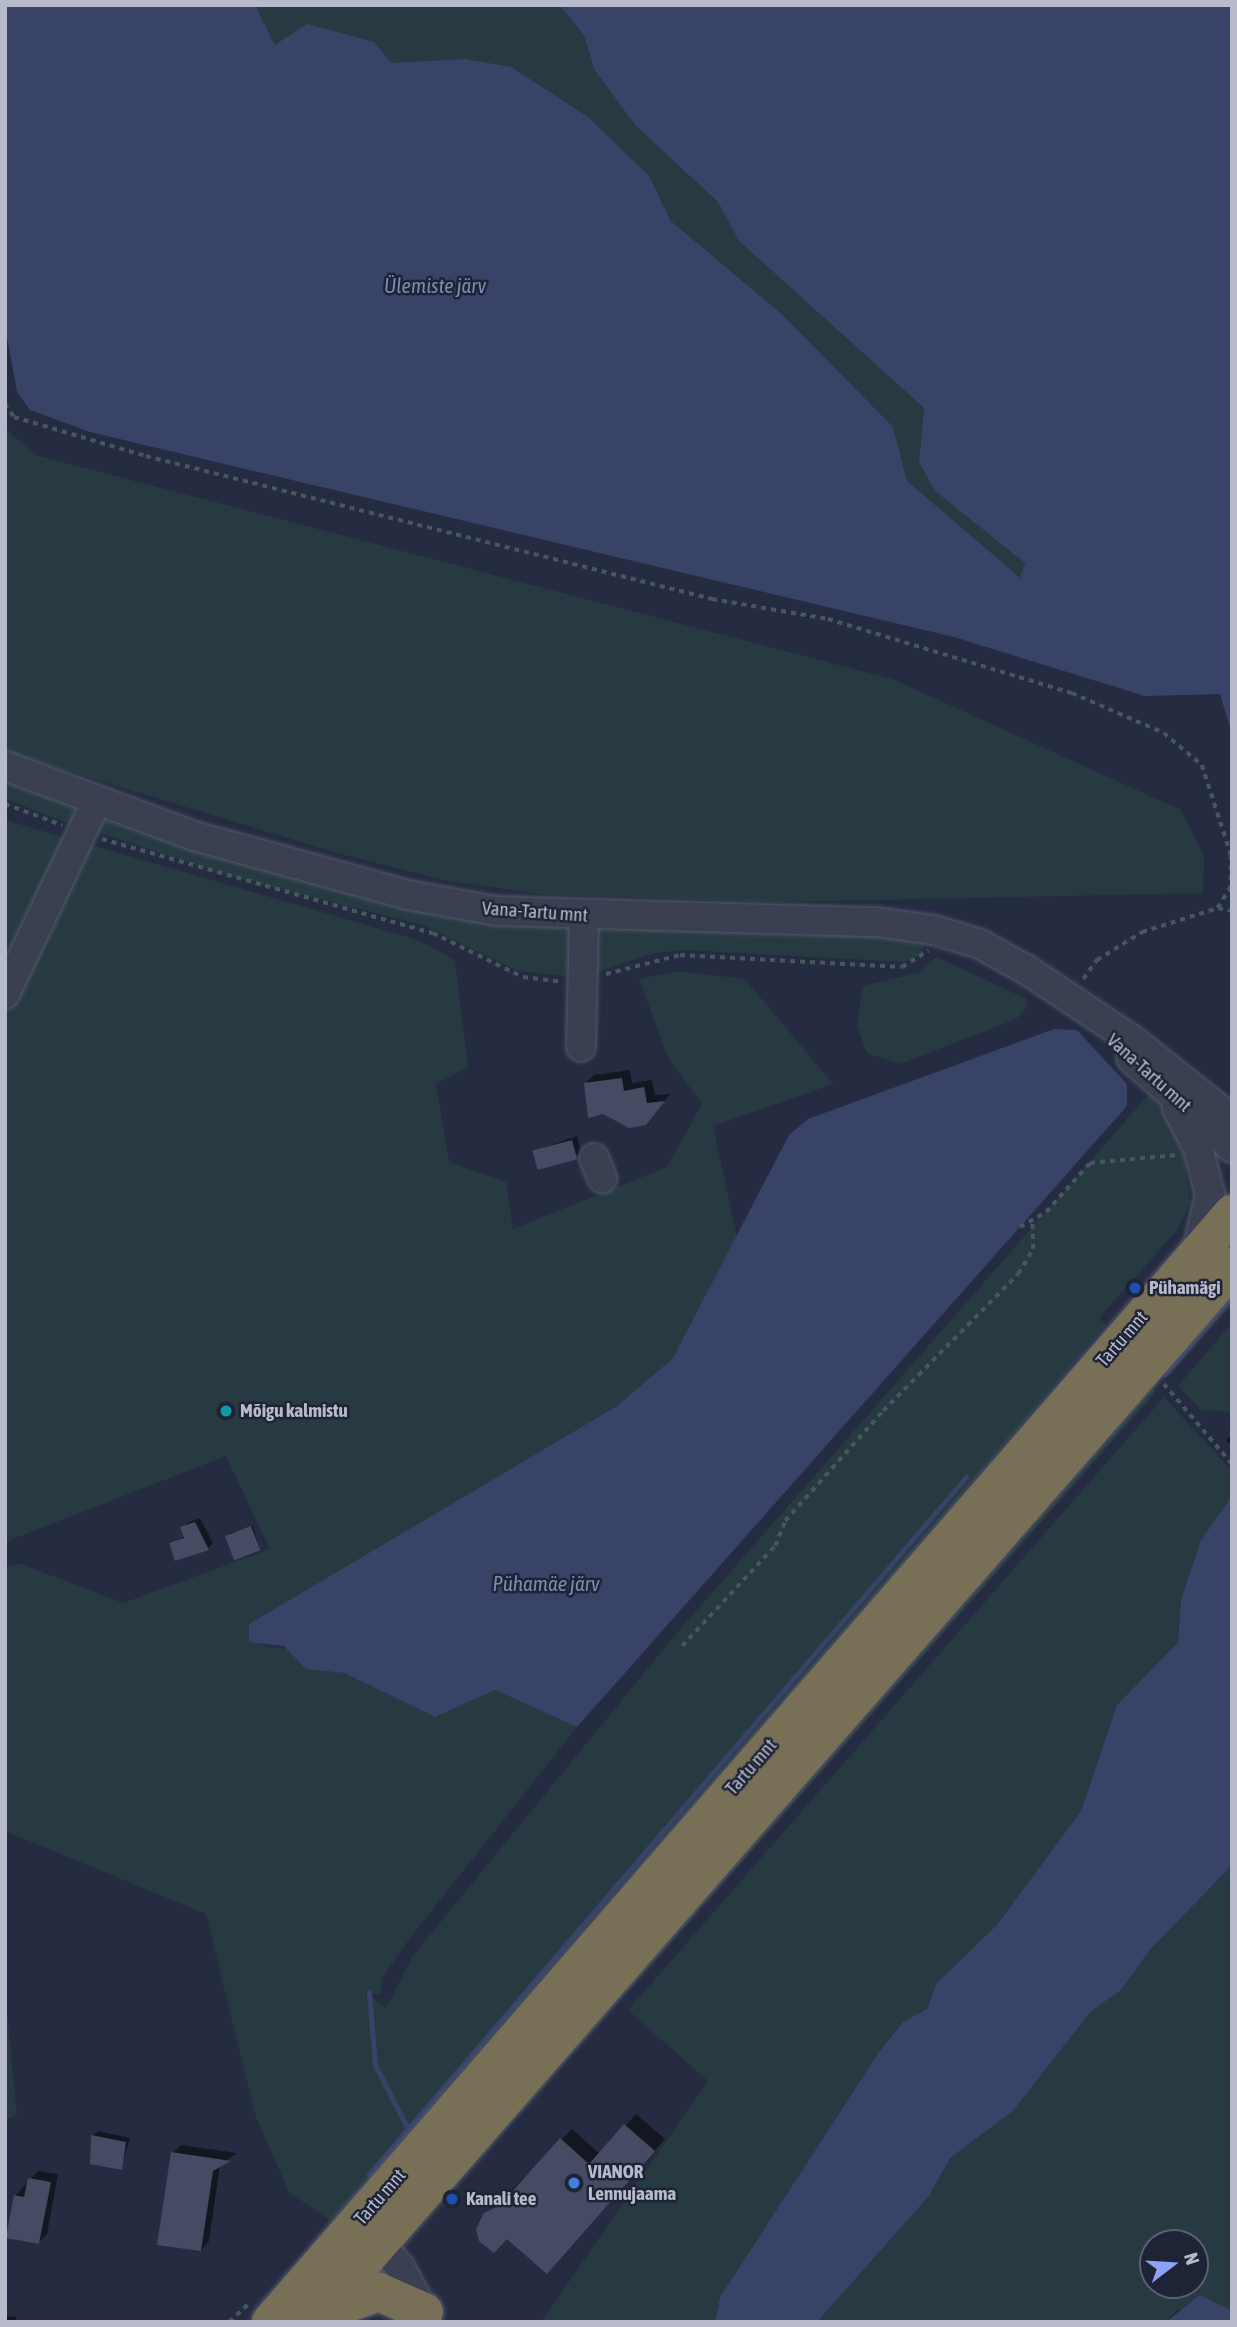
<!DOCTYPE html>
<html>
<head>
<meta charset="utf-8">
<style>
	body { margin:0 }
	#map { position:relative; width:1237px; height:2327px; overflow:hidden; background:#252c41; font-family:"Asap Condensed",sans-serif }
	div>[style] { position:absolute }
	.green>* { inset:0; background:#273a42 }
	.water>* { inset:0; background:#394368 }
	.shadow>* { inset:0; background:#0007 }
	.stream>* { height:5px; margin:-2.5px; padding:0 2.5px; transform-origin:2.5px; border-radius:2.5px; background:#394368 }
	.building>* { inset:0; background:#444b63; transform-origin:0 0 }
	.path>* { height:3.5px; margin-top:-1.75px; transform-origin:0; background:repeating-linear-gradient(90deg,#46575f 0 5px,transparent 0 10px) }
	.roads { filter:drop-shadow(0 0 2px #54596b) drop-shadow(0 0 2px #54596b) }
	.minor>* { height:28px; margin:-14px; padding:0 14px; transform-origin:14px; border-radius:14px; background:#3a3f51 }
	.highway>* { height:38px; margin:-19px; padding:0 19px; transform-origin:19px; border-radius:19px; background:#777057 }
	.dots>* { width:19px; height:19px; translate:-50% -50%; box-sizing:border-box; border:4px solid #1e2336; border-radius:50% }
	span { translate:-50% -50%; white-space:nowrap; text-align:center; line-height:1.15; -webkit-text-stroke:5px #1e2336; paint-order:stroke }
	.street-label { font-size:19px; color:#b6bacb }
	.poi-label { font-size:19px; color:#b6bacb; font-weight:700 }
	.left { translate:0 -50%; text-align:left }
	.water-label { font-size:21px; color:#7d8ab2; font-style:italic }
	.frame { position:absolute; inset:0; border:7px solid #b6bacb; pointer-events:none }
	.north { position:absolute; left:1139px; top:2229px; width:70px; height:70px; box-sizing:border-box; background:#1e2336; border:2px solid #5b5f72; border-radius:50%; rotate:73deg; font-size:19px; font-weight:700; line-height:28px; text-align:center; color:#b6bacb }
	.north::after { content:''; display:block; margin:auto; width:24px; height:32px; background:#8da1f9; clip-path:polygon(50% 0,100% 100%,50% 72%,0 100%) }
</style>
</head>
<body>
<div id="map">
	<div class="green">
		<i style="clip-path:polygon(255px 5px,559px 5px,584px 35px,594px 69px,635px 125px,718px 202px,739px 241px,924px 408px,919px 462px,935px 491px,1025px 563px,1020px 579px,907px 481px,893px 427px,784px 316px,671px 221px,649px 176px,465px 59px,391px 63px,374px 42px,275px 45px)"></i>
		<i style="clip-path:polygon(5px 428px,35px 455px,892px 679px,1181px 810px,1204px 856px,1203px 893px,779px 902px,543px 894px,447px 881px,337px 853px,5px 752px)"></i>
		<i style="clip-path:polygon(5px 778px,73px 802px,76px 826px,5px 799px)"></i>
		<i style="clip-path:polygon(110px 819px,507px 922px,569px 928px,573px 977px,518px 971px,423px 925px,233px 877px,89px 829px)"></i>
		<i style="clip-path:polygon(5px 820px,418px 940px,455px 960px,468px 1067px,436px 1084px,449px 1162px,506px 1182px,513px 1229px,667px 1167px,702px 1104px,668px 1057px,639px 979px,678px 971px,745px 979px,833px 1084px,713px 1126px,738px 1242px,673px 1358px,617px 1406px,249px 1624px,265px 1647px,291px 1649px,306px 1669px,343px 1673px,435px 1717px,495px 1690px,577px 1727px,410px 1938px,382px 1978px,380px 1995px,363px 1991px,386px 2008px,412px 1957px,676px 1634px,1150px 1093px,1195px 1161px,1186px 1165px,1190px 1202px,1178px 1229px,1099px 1318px,1106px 1325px,338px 2226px,289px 2192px,256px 2117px,206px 1914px,5px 1831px,5px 1567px,21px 1564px,123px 1603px,270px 1549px,226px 1456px,5px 1542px)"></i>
		<i style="clip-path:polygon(597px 929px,870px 933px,926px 940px,921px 954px,904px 962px,685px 950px,654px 953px,592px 974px)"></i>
		<i style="clip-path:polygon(936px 957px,1027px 999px,1026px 1008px,1016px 1019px,900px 1064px,867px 1053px,857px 1026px,863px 986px,921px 972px)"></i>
		<i style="clip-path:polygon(1232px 1289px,1232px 1305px,1168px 1378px,1162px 1370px)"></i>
		<i style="clip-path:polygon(1232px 1323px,1232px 1412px,1201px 1410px,1178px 1386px)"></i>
		<i style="clip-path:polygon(1146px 1385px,1156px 1392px,485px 2153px,481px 2149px)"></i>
		<i style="clip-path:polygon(1164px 1397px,1232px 1471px,1232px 1496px,1201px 1540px,1181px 1599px,1178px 1642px,1117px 1705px,1081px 1811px,995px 1927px,937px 1984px,927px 2009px,903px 2022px,879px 2052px,720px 2297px,715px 2322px,541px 2322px,708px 2081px,628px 2010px)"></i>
		<i style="clip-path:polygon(evenodd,1232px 1864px,1232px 2311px,1217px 2305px,1176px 2310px,1166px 2322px,817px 2322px,929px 2196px,950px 2158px,1014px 2110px,1091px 2010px,1122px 1989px,1149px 1951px,1232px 1864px,1153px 2243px,1195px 2243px,1195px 2285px,1153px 2285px,1153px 2243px)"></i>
		<i style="clip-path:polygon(5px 1992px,17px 2115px,5px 2120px)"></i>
	</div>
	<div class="water">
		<i style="clip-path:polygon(5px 5px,255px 5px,275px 45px,307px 24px,374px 42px,391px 63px,465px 59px,511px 67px,588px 117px,649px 176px,671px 221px,784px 316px,893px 427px,907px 481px,1020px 578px,1025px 563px,935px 491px,919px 462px,924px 408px,739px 241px,718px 202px,635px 125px,594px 69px,584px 35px,559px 5px,1232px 5px,1232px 734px,1220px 694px,1145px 696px,954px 637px,90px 432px,30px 410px,17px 392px,5px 326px)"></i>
		<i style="clip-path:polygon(1054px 1029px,1077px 1030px,1127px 1084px,1127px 1106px,577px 1727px,495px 1690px,435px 1717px,344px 1673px,306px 1669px,284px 1646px,249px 1642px,249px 1624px,617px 1406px,673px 1358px,789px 1135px,808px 1119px)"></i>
		<i style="clip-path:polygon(1232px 1496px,1232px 1865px,1149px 1951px,1121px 1990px,1091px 2011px,1013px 2111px,950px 2158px,929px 2196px,817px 2322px,715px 2322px,720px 2297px,879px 2052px,903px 2022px,927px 2009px,937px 1983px,996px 1926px,1081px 1811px,1117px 1705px,1178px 1642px,1181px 1599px,1201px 1540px)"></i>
		<i style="clip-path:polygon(1200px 2295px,1232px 2311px,1232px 2322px,1166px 2322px)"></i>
	</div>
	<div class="shadow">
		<i style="clip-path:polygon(630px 1070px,632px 1083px,652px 1080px,655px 1095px,670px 1094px,654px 1115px,586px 1083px,594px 1075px)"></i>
		<i style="clip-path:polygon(577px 1136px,581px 1152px,576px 1157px,534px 1151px)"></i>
		<i style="clip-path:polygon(1232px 1435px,1232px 1447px,1226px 1440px)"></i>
		<i style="clip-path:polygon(200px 1518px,213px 1543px,208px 1548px,171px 1544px,185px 1536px,187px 1523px)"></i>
		<i style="clip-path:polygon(253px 1526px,259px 1548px,228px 1534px)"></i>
		<i style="clip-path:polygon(636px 2114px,665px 2139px,557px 2261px,481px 2221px,572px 2129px,600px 2154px)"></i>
		<i style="clip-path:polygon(98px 2131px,130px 2138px,121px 2168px,93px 2136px)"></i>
		<i style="clip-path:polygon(181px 2145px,237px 2153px,220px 2165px,209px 2241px,201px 2250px,173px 2153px)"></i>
		<i style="clip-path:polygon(38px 2171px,58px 2174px,47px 2234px,39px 2242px,15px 2196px)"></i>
		<i style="clip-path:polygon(5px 2316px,16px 2317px,16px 2322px,5px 2322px)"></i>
	</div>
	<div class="stream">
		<i style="left:1165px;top:1374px;width:102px;rotate:-49deg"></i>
		<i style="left:369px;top:1992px;width:73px;rotate:85.3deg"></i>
		<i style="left:375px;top:2065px;width:72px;rotate:62.7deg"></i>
		<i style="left:369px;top:2174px;width:918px;rotate:-49.42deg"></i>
	</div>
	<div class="building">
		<i style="clip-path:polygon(622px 1078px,624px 1091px,644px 1087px,647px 1103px,665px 1101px,646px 1125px,629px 1128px,603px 1114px,588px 1118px,584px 1083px)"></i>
		<i style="left:572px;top:1140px;width:20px;height:41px;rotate:75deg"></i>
		<i style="clip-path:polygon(195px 1522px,209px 1550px,175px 1561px,169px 1543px,184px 1538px,180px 1527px)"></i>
		<i style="left:251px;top:1526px;width:26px;height:28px;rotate:69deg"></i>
		<i style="clip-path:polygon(624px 2124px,655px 2151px,547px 2274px,507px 2239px,494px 2253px,479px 2241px,476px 2229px,484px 2213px,500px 2205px,560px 2138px,589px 2164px)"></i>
		<i style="clip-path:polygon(91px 2135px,126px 2142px,122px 2170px,90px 2164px)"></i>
		<i style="clip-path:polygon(171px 2152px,231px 2161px,213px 2171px,201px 2251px,157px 2245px)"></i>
		<i style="clip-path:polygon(28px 2178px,51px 2182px,39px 2244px,6px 2238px,14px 2195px,24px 2197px)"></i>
	</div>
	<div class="path">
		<i style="left:5px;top:404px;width:16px;rotate:55deg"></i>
		<i style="left:14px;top:417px;width:138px;rotate:16.5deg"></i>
		<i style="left:146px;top:456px;width:584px;rotate:14.18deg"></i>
		<i style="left:712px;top:599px;width:118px;rotate:9.8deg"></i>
		<i style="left:828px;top:619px;width:255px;rotate:16.9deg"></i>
		<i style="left:1072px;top:693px;width:100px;rotate:23.5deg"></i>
		<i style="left:1164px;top:733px;width:50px;rotate:40.1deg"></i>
		<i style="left:1202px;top:765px;width:95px;rotate:72.1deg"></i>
		<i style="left:1231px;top:855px;width:32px;rotate:90deg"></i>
		<i style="left:1231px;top:887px;width:25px;rotate:122deg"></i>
		<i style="left:5px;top:804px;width:61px;rotate:20.2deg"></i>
		<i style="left:102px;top:839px;width:344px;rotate:15.9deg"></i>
		<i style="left:433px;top:933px;width:100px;rotate:26.1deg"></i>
		<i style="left:523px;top:977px;width:38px;rotate:7deg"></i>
		<i style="left:606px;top:974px;width:76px;rotate:-14.4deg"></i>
		<i style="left:680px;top:955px;width:222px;rotate:3.1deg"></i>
		<i style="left:902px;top:967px;width:31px;rotate:-32deg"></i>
		<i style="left:1083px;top:979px;width:24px;rotate:-54deg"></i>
		<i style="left:1097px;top:960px;width:53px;rotate:-31.9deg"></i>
		<i style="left:1142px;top:932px;width:80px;rotate:-17.5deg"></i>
		<i style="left:1218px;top:908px;width:14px;rotate:12deg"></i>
		<i style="left:1020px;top:1227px;width:30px;rotate:-30deg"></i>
		<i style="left:1046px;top:1212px;width:66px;rotate:-48.1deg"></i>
		<i style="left:1090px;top:1163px;width:88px;rotate:-5.2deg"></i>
		<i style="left:1164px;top:1384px;width:105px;rotate:49.6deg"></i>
		<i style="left:682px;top:1646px;width:137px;rotate:-47.1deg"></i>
		<i style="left:775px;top:1546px;width:27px;rotate:-68deg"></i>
		<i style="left:785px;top:1521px;width:147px;rotate:-48.3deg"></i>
		<i style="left:883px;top:1411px;width:192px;rotate:-45.4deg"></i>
		<i style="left:1018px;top:1274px;width:29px;rotate:-59deg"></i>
		<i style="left:1033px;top:1249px;width:25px;rotate:-92deg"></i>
		<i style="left:229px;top:2322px;width:26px;rotate:-43deg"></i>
	</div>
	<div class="roads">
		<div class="minor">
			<i style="left:5px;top:766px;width:202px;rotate:20.3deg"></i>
			<i style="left:194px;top:836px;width:222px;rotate:15.4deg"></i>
			<i style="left:408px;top:895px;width:90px;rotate:10.2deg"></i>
			<i style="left:497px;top:911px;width:379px;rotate:1.7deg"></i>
			<i style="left:876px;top:922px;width:59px;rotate:7.9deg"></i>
			<i style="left:934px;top:930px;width:48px;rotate:16.9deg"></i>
			<i style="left:980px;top:944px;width:54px;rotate:29deg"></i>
			<i style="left:1027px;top:970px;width:125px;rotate:33.6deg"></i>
			<i style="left:1131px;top:1039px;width:129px;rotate:38.4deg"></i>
			<i style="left:5px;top:994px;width:212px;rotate:-64.6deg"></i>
			<i style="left:581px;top:1047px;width:131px;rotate:-88.7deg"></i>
			<i style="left:1131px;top:1058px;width:135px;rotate:41.7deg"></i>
			<i style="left:1177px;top:1108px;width:45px;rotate:62.3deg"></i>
			<i style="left:1198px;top:1148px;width:48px;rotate:75.4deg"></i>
			<i style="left:1210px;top:1194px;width:58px;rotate:102.8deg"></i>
			<i style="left:594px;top:1158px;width:22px;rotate:68deg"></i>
			<i style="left:367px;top:2231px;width:49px;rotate:47.5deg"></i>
			<i style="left:400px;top:2267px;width:58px;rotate:62.1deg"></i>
		</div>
		<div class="highway">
			<i style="left:325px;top:2311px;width:57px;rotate:-19.4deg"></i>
			<i style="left:379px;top:2292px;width:49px;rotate:24deg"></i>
			<i style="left:271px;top:2322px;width:1467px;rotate:-49.06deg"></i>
			<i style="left:310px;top:2322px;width:1401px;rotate:-48.85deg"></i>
		</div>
	</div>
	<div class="dots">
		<i style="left:1135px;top:1288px;background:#1a4fb4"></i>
		<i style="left:226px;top:1411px;background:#0f9aa8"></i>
		<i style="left:574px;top:2183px;background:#3f7fe0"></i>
		<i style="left:452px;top:2199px;background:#1a4fb4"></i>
	</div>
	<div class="street-label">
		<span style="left:535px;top:912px;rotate:4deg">Vana-Tartu mnt</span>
		<span style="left:1149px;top:1073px;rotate:42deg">Vana-Tartu mnt</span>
		<span style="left:1122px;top:1339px;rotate:-49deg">Tartu mnt</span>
		<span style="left:751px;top:1767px;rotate:-49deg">Tartu mnt</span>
		<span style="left:380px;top:2197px;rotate:-49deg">Tartu mnt</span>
	</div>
	<div class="poi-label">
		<span class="left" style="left:1149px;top:1288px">Pühamägi</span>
		<span class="left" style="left:240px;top:1411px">Mõigu kalmistu</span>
		<span class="left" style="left:588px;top:2183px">VIANOR<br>Lennujaama</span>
		<span class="left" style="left:466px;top:2199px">Kanali tee</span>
	</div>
	<div class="water-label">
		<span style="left:435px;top:285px">Ülemiste järv</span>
		<span style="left:546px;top:1583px">Pühamäe järv</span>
	</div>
	<div class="frame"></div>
	<div class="north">N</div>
</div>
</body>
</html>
